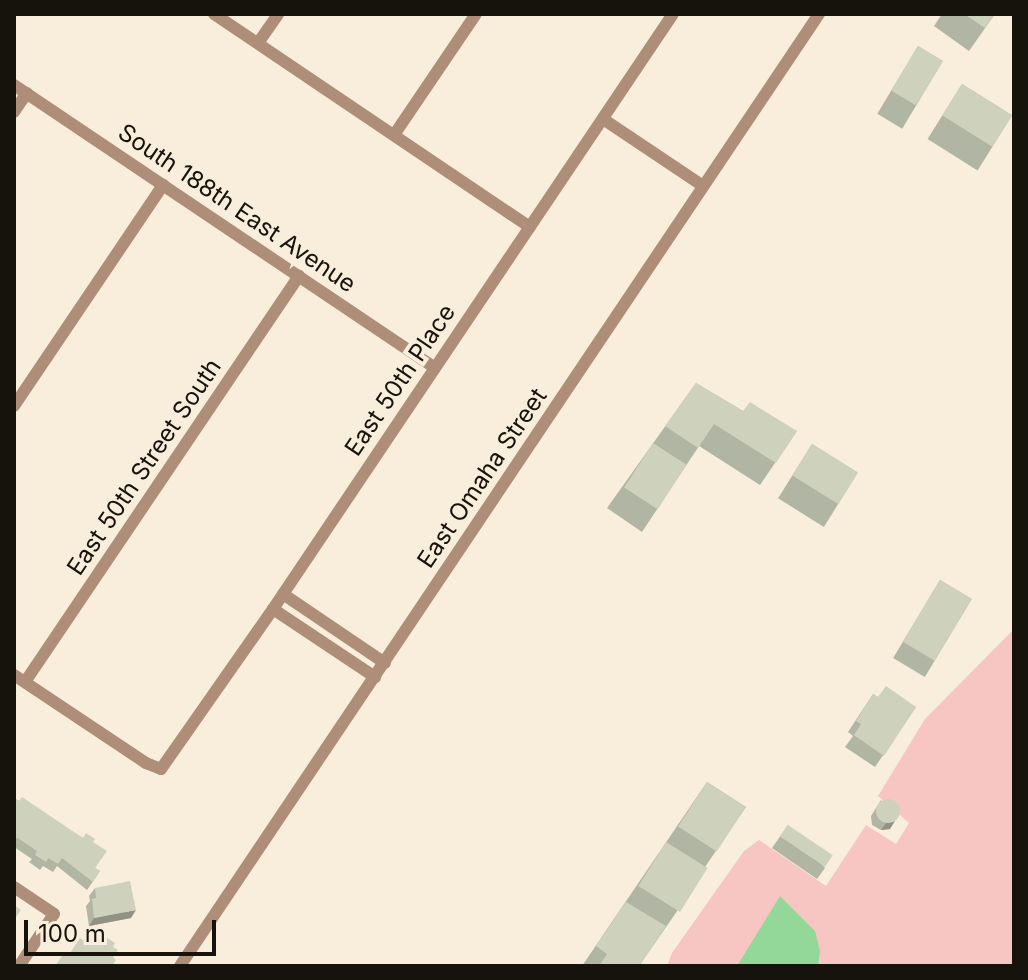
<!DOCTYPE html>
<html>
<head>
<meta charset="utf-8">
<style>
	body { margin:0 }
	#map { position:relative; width:1028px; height:980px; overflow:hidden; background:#f8eedb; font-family:Inter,sans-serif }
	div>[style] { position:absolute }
	.green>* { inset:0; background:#f8c6c2 }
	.water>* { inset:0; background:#93d899 }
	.minor>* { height:12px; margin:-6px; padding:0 6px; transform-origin:6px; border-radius:6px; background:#af8e79 }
	.wall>* { inset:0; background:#b1b5a3; transform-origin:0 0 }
	.shaded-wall>* { inset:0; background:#909384 }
	.building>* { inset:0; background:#ced2bd; transform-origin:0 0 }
	.round { border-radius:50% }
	span { translate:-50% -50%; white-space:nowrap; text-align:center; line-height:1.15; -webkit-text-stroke:8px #f8eedb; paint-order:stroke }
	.street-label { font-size:24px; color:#16120c }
	.frame { position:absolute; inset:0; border:16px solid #16120c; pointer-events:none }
	.scale { position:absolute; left:24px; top:920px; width:192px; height:36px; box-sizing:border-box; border:4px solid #16120c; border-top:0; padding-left:10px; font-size:24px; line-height:28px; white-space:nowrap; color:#16120c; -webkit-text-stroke:6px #f8eedb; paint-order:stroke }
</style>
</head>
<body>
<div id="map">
	<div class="green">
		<i style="clip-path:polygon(1014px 629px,1014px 966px,667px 966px,672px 953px,744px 851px,759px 840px,826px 886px,866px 825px,896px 844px,909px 823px,878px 796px,925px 719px)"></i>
	</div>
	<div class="water">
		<i style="clip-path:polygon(780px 896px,815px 931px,820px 951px,818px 966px,737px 966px)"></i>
	</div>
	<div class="minor">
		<i style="left:214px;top:14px;width:381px;rotate:34deg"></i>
		<i style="left:258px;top:43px;width:35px;rotate:-55deg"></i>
		<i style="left:14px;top:85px;width:507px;rotate:33.91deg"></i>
		<i style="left:14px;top:112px;width:23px;rotate:-56deg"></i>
		<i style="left:603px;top:119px;width:120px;rotate:33.8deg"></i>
		<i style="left:394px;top:135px;width:146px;rotate:-55.9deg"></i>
		<i style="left:14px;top:406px;width:267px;rotate:-56deg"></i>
		<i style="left:283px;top:594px;width:123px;rotate:34.1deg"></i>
		<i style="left:273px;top:609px;width:123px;rotate:33.7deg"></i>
		<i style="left:14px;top:675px;width:159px;rotate:33.7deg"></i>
		<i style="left:146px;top:763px;width:16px;rotate:22deg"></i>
		<i style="left:161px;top:769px;width:195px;rotate:-55deg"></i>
		<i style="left:273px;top:609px;width:717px;rotate:-56.09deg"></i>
		<i style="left:25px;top:682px;width:490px;rotate:-56deg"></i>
		<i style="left:14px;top:887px;width:48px;rotate:34deg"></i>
		<i style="left:54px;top:914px;width:63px;rotate:123.9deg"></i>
		<i style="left:180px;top:966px;width:1147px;rotate:-56.13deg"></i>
	</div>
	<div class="wall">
		<i style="clip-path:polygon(942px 14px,995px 14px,969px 51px,934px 26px)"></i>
		<i style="left:918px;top:46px;width:29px;height:79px;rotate:31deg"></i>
		<i style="left:962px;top:84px;width:59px;height:65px;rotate:32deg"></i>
		<i style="clip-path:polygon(696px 383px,743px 411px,797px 431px,760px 485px,699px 446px,642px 532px,607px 508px)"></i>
		<i style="left:812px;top:444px;width:54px;height:64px;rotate:32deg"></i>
		<i style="left:940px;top:580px;width:37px;height:91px;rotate:31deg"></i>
		<i style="clip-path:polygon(873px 694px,878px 697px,916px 707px,875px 767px,845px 747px,853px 736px,848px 732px)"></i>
		<i style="clip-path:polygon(707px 782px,746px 807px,705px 867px,707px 868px,639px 966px,582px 966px)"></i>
		<i style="clip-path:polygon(14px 798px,83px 838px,93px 842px,95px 868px,100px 871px,87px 890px,57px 866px,53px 872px,43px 866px,40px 870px,29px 862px,32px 859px,14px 847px)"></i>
		<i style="clip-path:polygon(881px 800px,890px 829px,881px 830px,872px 825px,871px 816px)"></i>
		<i style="clip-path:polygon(788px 825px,825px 868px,817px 879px,772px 848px)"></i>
		<i style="clip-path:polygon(95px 888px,131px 918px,89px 926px,86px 906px,90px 901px,89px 896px)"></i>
	</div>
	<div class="shaded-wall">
		<i style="clip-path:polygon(895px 821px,890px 829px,881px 830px,886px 823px)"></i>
		<i style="clip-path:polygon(136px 910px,131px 918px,89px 926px,94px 918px)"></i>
	</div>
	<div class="building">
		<i style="clip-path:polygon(964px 14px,995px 14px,985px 28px)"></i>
		<i style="left:918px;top:46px;width:29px;height:52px;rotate:31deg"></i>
		<i style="left:962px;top:84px;width:59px;height:37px;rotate:32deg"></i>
		<i style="clip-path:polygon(696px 383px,743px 411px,750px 402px,797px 431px,776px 463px,714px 424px,698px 448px,665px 426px)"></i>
		<i style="left:653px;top:443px;width:40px;height:53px;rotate:33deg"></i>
		<i style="left:812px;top:444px;width:54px;height:37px;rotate:32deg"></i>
		<i style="left:940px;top:580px;width:37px;height:72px;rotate:31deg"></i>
		<i style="clip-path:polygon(886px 686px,916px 707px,884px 756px,854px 735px,861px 724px,856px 721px,873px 694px,878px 697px)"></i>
		<i style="left:707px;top:782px;width:46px;height:53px;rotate:33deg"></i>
		<i style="clip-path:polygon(22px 797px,83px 838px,86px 833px,95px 839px,93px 842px,107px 851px,95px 868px,100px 871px,93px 882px,62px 858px,58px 864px,48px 858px,46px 862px,35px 855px,37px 851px,18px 838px,14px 838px,14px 798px,19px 801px)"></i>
		<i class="round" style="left:876px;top:799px;width:24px;height:24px"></i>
		<i style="left:788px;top:825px;width:54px;height:14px;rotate:34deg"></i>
		<i style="left:666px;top:842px;width:49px;height:52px;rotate:32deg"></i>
		<i style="clip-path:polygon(130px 881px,136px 910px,94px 918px,92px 899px,96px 898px,95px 888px)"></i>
		<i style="clip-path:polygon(626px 902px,666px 926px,639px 966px,599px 966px,607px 954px,596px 946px)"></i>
		<i style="clip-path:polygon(14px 905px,21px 910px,14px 920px)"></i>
		<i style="clip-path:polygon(92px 928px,115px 943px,113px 947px,118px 950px,113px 957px,116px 960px,112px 966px,55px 966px,62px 956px,68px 956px,80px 938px,84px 941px)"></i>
	</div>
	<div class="street-label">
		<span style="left:237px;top:208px;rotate:34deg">South 188th East Avenue</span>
		<span style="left:400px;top:380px;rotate:-56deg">East 50th Place</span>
		<span style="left:144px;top:467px;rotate:-56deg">East 50th Street South</span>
		<span style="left:482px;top:478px;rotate:-56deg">East Omaha Street</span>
	</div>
	<div class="frame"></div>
	<div class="scale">100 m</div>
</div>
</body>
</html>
